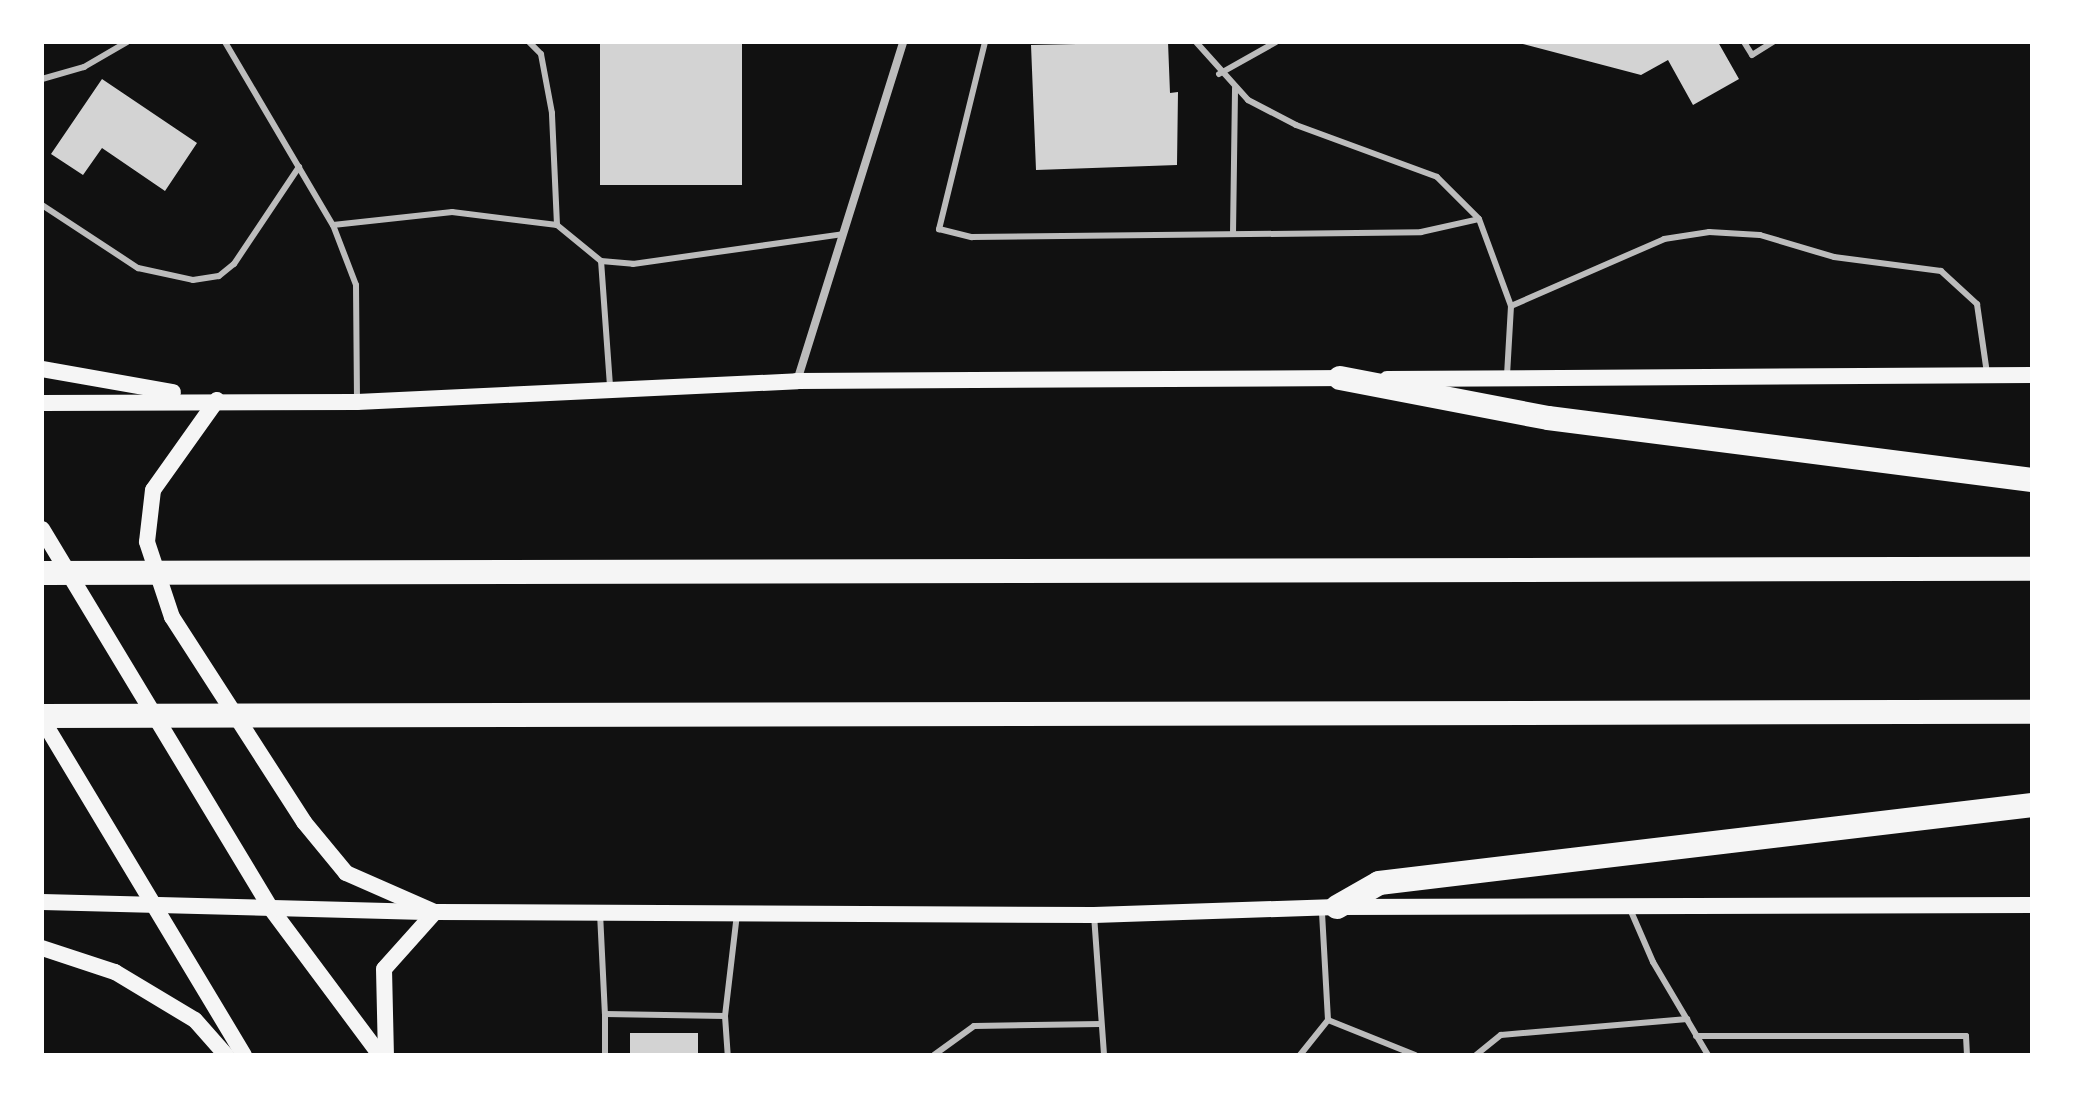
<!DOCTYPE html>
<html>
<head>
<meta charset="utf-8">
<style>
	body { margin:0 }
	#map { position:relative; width:2074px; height:1097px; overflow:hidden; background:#111; font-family:Lato,sans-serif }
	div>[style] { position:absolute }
	.building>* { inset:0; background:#d3d3d3; transform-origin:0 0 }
	.service>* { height:6px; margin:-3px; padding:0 3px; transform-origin:3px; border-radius:3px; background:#bcbcbc }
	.minor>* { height:8px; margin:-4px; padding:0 4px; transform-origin:4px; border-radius:4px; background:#bcbcbc }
	.secondary>* { height:16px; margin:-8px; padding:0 8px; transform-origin:8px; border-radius:8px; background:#f5f5f5 }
	.motorway>* { height:24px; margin:-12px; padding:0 12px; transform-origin:12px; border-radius:12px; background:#f5f5f5 }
	span { translate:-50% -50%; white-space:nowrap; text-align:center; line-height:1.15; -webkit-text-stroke:6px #fff; paint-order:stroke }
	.frame { position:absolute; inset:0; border:44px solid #fff; pointer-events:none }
</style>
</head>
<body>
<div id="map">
	<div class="building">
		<i style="left:600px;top:42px;width:142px;height:143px"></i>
		<i style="clip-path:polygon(1168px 42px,1170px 93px,1178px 92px,1177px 165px,1036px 170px,1031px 45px)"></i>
		<i style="clip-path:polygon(1718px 42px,1739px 79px,1693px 105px,1668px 60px,1641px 75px,1519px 43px)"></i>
		<i style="clip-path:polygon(102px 79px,197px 143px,165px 191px,102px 148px,83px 175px,51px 154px)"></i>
		<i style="left:630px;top:1033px;width:68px;height:22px"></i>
	</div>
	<div class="service">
		<i style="left:225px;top:42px;width:212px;rotate:59.5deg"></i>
		<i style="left:333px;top:225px;width:64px;rotate:69deg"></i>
		<i style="left:356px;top:285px;width:115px;rotate:89.5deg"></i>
		<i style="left:985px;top:42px;width:193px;rotate:103.8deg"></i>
		<i style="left:939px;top:229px;width:34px;rotate:14deg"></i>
		<i style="left:972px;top:237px;width:449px;rotate:-0.6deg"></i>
		<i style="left:1421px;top:232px;width:59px;rotate:-12.6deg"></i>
		<i style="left:1196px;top:42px;width:78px;rotate:48.1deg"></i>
		<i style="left:1248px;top:100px;width:54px;rotate:27.5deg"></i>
		<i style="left:1296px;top:125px;width:150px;rotate:20.2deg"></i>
		<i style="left:1437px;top:177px;width:59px;rotate:45deg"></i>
		<i style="left:1479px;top:219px;width:93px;rotate:69.8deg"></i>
		<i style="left:1511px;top:306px;width:69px;rotate:93.3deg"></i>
		<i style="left:1744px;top:42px;width:15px;rotate:58deg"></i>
		<i style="left:1752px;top:55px;width:25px;rotate:-32deg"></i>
		<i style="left:1219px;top:74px;width:65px;rotate:-29.3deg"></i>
		<i style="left:42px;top:79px;width:44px;rotate:-15.9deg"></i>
		<i style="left:84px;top:67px;width:50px;rotate:-30.2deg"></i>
		<i style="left:42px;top:205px;width:115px;rotate:33.3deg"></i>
		<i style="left:138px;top:268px;width:56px;rotate:12.3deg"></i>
		<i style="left:193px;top:280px;width:26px;rotate:-9deg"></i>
		<i style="left:219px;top:276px;width:19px;rotate:-39deg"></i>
		<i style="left:234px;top:264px;width:117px;rotate:-56.2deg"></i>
		<i style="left:333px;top:225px;width:120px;rotate:-6.2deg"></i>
		<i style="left:452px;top:212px;width:106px;rotate:7.1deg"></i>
		<i style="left:557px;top:225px;width:112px;rotate:-92.6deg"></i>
		<i style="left:552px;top:113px;width:60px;rotate:-100.6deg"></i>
		<i style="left:541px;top:54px;width:17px;rotate:-135deg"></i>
		<i style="left:557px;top:225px;width:57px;rotate:39.3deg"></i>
		<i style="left:1233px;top:234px;width:146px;rotate:-89.2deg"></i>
		<i style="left:1511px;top:306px;width:167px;rotate:-23.6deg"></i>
		<i style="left:1664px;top:239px;width:46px;rotate:-8.8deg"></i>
		<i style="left:1709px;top:232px;width:51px;rotate:3.4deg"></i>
		<i style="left:1760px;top:235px;width:77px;rotate:16.6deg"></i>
		<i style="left:1834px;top:257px;width:108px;rotate:7.5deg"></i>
		<i style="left:1941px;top:271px;width:49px;rotate:42.5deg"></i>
		<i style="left:1977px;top:304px;width:70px;rotate:81.8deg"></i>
		<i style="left:610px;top:386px;width:125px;rotate:-94.1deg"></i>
		<i style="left:601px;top:261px;width:32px;rotate:5deg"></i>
		<i style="left:633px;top:264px;width:212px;rotate:-8.1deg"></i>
		<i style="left:1630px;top:909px;width:58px;rotate:66.5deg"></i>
		<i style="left:1653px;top:962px;width:108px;rotate:59.4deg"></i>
		<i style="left:600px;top:913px;width:101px;rotate:87.2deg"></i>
		<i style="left:1094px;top:915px;width:140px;rotate:85.9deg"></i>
		<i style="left:725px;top:1016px;width:39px;rotate:86deg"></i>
		<i style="left:1328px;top:1020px;width:94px;rotate:21.9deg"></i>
		<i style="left:1696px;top:1036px;width:270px"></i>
		<i style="left:1966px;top:1036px;width:19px;rotate:87deg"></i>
		<i style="left:605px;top:1055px;width:41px;rotate:-90deg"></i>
		<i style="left:605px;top:1014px;width:120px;rotate:1deg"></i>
		<i style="left:725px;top:1016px;width:103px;rotate:-83.3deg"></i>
		<i style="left:934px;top:1055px;width:49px;rotate:-35.9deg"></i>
		<i style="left:974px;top:1026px;width:127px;rotate:-0.9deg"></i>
		<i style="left:1300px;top:1055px;width:45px;rotate:-51.3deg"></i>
		<i style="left:1328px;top:1020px;width:109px;rotate:-93.2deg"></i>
		<i style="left:1476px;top:1055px;width:32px;rotate:-39deg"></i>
		<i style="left:1501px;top:1035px;width:187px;rotate:-4.9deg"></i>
	</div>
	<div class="minor">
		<i style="left:797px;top:381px;width:355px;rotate:-72.6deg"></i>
	</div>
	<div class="secondary">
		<i style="left:42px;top:369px;width:133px;rotate:10deg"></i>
		<i style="left:1387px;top:379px;width:645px;rotate:-0.36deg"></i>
		<i style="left:217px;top:400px;width:110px;rotate:125.4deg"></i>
		<i style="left:153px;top:490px;width:52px;rotate:96.6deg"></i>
		<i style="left:147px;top:542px;width:79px;rotate:71.6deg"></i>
		<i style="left:172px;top:617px;width:244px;rotate:57.2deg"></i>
		<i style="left:304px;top:822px;width:66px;rotate:50.5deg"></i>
		<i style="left:346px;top:873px;width:97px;rotate:23.7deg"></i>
		<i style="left:435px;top:912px;width:76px;rotate:131.8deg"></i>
		<i style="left:384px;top:969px;width:86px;rotate:88.7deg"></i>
		<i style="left:42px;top:403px;width:315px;rotate:-0.2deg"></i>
		<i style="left:357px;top:402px;width:441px;rotate:-2.7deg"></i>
		<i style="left:797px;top:381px;width:551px;rotate:-0.31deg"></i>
		<i style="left:42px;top:529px;width:440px;rotate:58.9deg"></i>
		<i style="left:269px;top:906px;width:186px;rotate:53.3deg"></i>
		<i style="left:42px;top:719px;width:392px;rotate:59deg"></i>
		<i style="left:42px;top:902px;width:393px;rotate:1.5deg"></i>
		<i style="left:435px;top:912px;width:659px;rotate:0.26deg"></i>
		<i style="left:1094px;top:915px;width:243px;rotate:-1.9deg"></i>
		<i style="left:1337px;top:907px;width:695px;rotate:-0.16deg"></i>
		<i style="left:42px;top:948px;width:77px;rotate:18.2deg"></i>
		<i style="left:115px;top:972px;width:93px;rotate:31deg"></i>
		<i style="left:195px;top:1020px;width:47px;rotate:48.5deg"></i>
	</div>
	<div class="motorway">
		<i style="left:1340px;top:378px;width:212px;rotate:10.9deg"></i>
		<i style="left:1548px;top:418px;width:488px;rotate:7.3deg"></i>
		<i style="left:42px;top:573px;width:1990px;rotate:-0.12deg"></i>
		<i style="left:42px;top:716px;width:1990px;rotate:-0.12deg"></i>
		<i style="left:1337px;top:907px;width:48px;rotate:-29.7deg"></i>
		<i style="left:1379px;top:883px;width:658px;rotate:-6.81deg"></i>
	</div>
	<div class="frame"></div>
</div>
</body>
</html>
